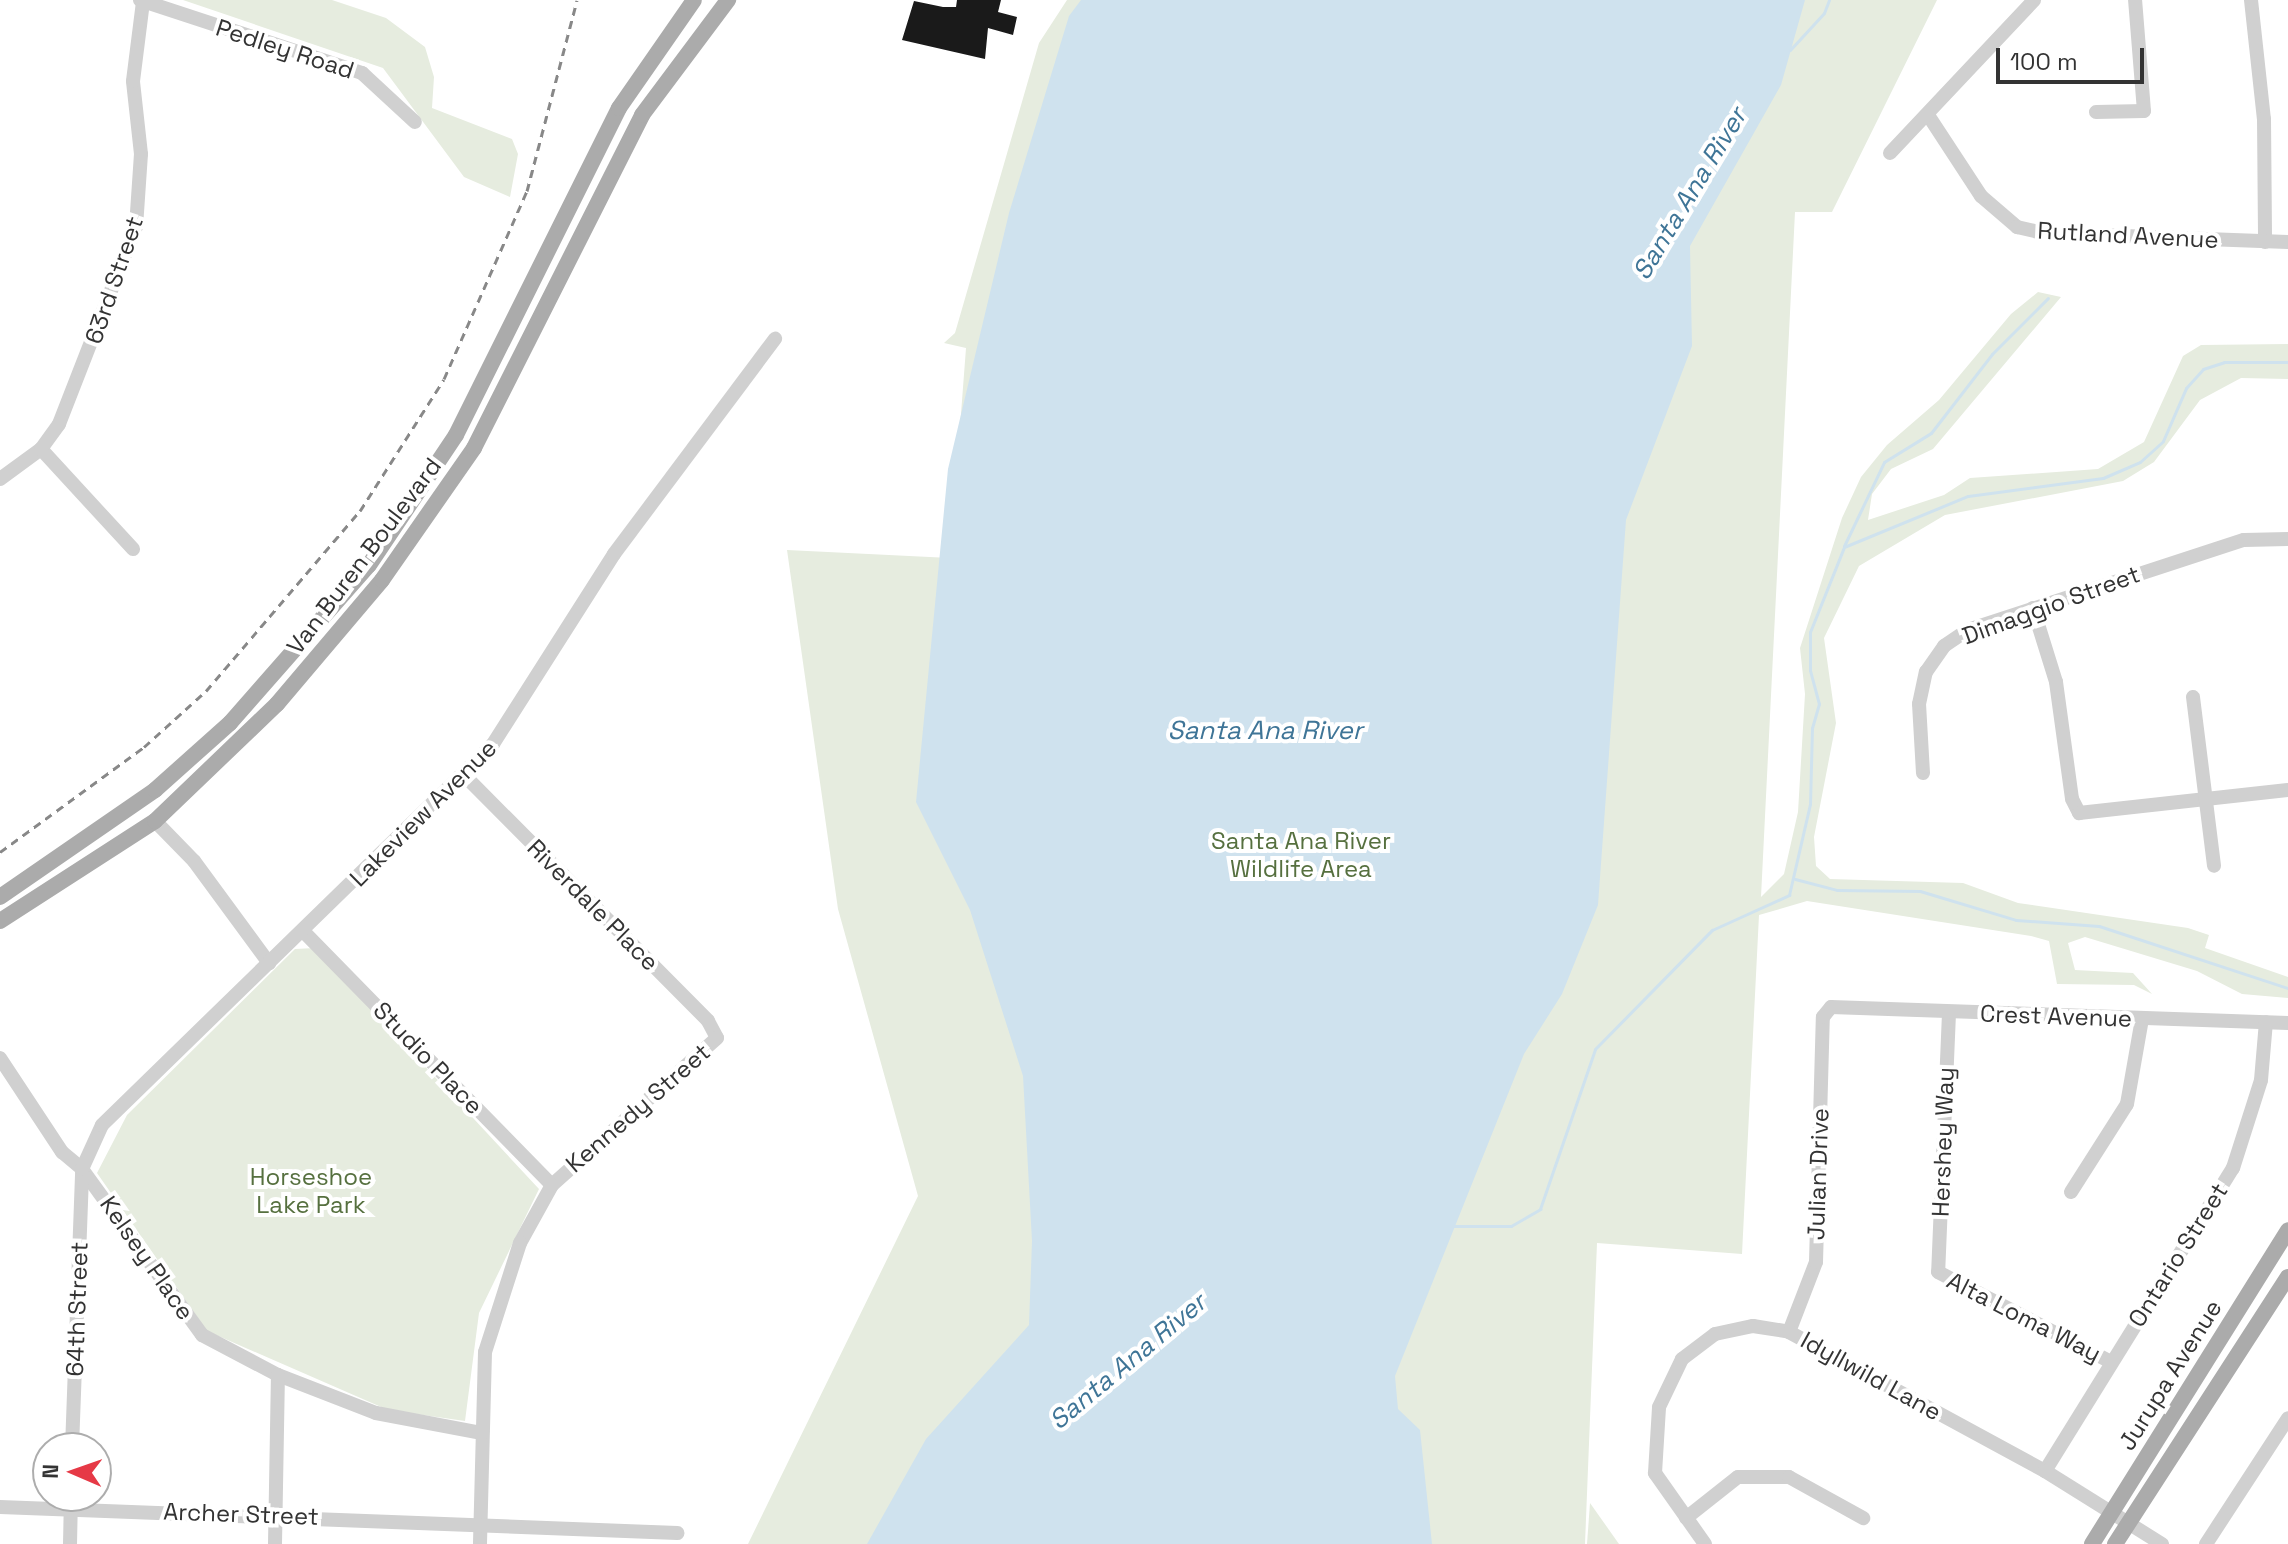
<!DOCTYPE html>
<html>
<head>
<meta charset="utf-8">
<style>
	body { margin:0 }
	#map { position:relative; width:2288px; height:1544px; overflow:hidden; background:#fff; font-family:"Space Grotesk",sans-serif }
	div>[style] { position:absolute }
	.green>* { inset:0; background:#e6ecdf }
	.water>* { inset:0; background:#cfe2ee }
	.stream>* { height:3px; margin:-1.5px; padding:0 1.5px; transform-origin:1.5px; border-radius:1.5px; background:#cfe2ee }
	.building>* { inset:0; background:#1a1a1a }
	.minor>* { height:14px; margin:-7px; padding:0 7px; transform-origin:7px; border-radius:7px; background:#d0d0d0 }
	.major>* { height:16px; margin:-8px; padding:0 8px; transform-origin:8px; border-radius:8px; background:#ababab }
	.rail>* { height:3px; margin-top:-1.5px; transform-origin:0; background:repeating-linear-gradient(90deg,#888 0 8px,transparent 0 14px) }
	span { translate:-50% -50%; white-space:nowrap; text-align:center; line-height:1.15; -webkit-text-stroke:8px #fff; paint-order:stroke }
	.street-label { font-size:24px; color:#333 }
	.park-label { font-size:24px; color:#56703f }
	.water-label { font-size:26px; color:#3f7597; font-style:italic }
	.north { position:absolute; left:32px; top:1432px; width:80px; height:80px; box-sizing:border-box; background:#fff; border:2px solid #adadad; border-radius:50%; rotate:272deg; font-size:22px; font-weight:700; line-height:32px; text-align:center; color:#333 }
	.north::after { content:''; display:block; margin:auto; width:28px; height:36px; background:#e63946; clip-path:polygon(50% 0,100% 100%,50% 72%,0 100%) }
	.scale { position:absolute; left:1996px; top:48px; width:148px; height:36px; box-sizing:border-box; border:4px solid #333; border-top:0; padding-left:10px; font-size:24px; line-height:28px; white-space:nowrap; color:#333; -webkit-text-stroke:6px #fff; paint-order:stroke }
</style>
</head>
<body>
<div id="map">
	<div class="green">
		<i style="clip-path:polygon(183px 0,332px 0,386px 18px,425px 47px,434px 77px,432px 108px,512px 139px,518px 154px,510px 197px,464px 177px,383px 68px)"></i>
		<i style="clip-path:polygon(1067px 0,1937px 0,1832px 212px,1795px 212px,1761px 897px,1784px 874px,1798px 812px,1805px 694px,1800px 648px,1842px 518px,1861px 477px,1887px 445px,1939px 400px,2011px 314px,2038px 292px,2061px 297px,1933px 449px,1891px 469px,1872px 494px,1868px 520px,1944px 495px,1970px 478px,2098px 469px,2144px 442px,2183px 356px,2201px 345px,2288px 344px,2288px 379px,2241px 378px,2200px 400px,2154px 462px,2123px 481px,1945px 515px,1859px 566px,1824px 638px,1836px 723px,1814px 837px,1816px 866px,1830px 879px,1963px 883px,2018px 903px,2188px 928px,2209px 935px,2205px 948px,2288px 977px,2288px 998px,2242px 994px,2197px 971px,2085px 937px,2068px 943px,2075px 970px,2133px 973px,2152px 994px,2134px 985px,2057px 984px,2049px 941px,2031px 936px,1807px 901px,1759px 915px,1742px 1254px,1597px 1243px,1585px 1544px,748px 1544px,918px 1196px,838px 909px,787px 550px,950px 558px,966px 348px,944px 343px,955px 333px,1039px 43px)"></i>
		<i style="clip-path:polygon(315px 948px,539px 1189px,479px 1313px,465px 1421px,388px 1410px,207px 1331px,97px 1173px,127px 1115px,295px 949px)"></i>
		<i style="clip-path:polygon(1590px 1503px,1619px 1544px,1587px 1544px)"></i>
	</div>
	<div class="water">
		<i style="clip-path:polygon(1081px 0,1805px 0,1781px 85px,1690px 246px,1692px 346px,1626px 520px,1598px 905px,1562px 994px,1524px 1054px,1395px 1376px,1398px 1409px,1420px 1430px,1432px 1544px,867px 1544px,926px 1439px,1029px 1325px,1032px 1241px,1023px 1076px,970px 910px,916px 802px,948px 469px,1009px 213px,1069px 16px)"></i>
	</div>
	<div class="stream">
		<i style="left:1790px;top:50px;width:50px;rotate:-47.4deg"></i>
		<i style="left:1824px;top:13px;width:14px;rotate:-69deg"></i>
		<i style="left:1844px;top:546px;width:93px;rotate:-64.5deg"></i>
		<i style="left:1884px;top:462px;width:55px;rotate:-31.7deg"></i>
		<i style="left:1931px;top:433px;width:100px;rotate:-52.3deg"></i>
		<i style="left:1992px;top:354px;width:79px;rotate:-45deg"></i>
		<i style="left:1795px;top:879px;width:43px;rotate:14.7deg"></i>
		<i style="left:1837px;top:890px;width:83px;rotate:0.7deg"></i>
		<i style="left:1920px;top:891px;width:100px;rotate:16.8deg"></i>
		<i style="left:2016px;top:920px;width:83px;rotate:4.1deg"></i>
		<i style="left:2099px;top:926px;width:199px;rotate:18.2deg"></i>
		<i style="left:1451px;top:1226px;width:60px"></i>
		<i style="left:1511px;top:1226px;width:34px;rotate:-30deg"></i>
		<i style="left:1540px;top:1209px;width:169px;rotate:-71deg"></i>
		<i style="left:1595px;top:1049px;width:167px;rotate:-45.5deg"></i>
		<i style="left:1712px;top:930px;width:85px;rotate:-24.4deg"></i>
		<i style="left:1789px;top:895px;width:93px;rotate:-77deg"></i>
		<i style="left:1810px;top:804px;width:76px;rotate:-88.5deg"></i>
		<i style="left:1812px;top:728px;width:25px;rotate:-74deg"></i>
		<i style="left:1819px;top:704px;width:35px;rotate:-105deg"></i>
		<i style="left:1810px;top:670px;width:38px;rotate:-90deg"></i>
		<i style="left:1810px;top:632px;width:92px;rotate:-68.2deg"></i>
		<i style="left:1844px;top:547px;width:134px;rotate:-22.4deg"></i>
		<i style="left:1968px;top:496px;width:136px;rotate:-7.6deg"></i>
		<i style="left:2103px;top:478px;width:40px;rotate:-23.4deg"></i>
		<i style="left:2140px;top:462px;width:31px;rotate:-42deg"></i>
		<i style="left:2163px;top:441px;width:58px;rotate:-66.5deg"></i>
		<i style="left:2186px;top:388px;width:25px;rotate:-48deg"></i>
		<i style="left:2203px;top:369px;width:22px;rotate:-18deg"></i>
		<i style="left:2224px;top:362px;width:64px"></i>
	</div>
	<div class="building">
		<i style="clip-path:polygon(957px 0,1001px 0,998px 12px,1017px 17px,1013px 35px,988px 28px,985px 59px,902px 40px,914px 1px,943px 7px,956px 7px)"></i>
	</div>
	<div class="minor">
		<i style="left:140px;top:0;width:234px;rotate:18.2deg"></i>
		<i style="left:362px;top:73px;width:72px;rotate:42.8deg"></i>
		<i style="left:2251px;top:0;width:120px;rotate:83.8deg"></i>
		<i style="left:2264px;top:119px;width:123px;rotate:89.5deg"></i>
		<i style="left:2096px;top:112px;width:48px;rotate:-1.2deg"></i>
		<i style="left:2144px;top:111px;width:111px;rotate:-94.6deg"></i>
		<i style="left:1928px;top:115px;width:97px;rotate:56.8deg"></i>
		<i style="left:1981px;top:196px;width:48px;rotate:40.7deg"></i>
		<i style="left:2017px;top:227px;width:27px;rotate:13deg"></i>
		<i style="left:2043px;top:233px;width:245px;rotate:2.1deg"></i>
		<i style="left:1890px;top:153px;width:210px;rotate:-46.7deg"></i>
		<i style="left:41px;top:449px;width:136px;rotate:47.4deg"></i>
		<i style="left:0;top:479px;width:51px;rotate:-36.2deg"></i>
		<i style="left:41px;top:449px;width:31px;rotate:-54deg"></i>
		<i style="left:59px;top:424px;width:212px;rotate:-68.7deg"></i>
		<i style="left:136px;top:227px;width:73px;rotate:-86.1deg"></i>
		<i style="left:141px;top:154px;width:73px;rotate:-96.3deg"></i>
		<i style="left:133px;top:81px;width:80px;rotate:-82.8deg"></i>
		<i style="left:2033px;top:608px;width:77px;rotate:72.7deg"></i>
		<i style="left:2056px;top:682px;width:118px;rotate:82.2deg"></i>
		<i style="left:2072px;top:799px;width:16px;rotate:63deg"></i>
		<i style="left:2079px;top:813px;width:210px;rotate:-6.3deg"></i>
		<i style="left:2193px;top:697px;width:170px;rotate:82.9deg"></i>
		<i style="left:1923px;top:773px;width:69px;rotate:-93.3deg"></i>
		<i style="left:1919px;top:704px;width:33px;rotate:-78deg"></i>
		<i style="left:1926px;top:672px;width:32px;rotate:-55deg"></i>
		<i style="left:1944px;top:646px;width:29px;rotate:-34deg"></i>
		<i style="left:1968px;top:630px;width:290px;rotate:-18.1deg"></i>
		<i style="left:2244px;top:540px;width:44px;rotate:-1.3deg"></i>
		<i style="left:465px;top:776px;width:345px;rotate:45.2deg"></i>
		<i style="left:708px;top:1021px;width:19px;rotate:62deg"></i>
		<i style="left:717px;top:1038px;width:221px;rotate:138.3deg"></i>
		<i style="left:552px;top:1185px;width:66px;rotate:118.9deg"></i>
		<i style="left:520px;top:1243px;width:114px;rotate:107.8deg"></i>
		<i style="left:485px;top:1352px;width:192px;rotate:91.5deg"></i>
		<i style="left:155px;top:821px;width:56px;rotate:45.7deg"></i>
		<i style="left:194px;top:861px;width:127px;rotate:53.7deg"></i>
		<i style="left:304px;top:932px;width:354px;rotate:45.6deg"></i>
		<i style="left:1949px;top:1013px;width:259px;rotate:92.4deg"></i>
		<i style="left:1938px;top:1272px;width:195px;rotate:27.5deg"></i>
		<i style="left:0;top:1058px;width:113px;rotate:56.6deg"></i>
		<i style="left:62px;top:1152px;width:26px;rotate:40deg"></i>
		<i style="left:82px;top:1169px;width:205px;rotate:54.1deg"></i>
		<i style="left:202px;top:1335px;width:86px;rotate:27.8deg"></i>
		<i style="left:278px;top:1375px;width:105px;rotate:21.2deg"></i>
		<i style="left:376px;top:1413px;width:108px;rotate:10.7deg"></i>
		<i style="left:2071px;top:1192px;width:104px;rotate:-57.5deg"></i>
		<i style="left:2127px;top:1104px;width:86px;rotate:-80deg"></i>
		<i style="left:1789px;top:1332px;width:75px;rotate:-68.9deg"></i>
		<i style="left:1816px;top:1262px;width:245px;rotate:-88.4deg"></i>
		<i style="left:1823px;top:1017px;width:13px;rotate:-51deg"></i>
		<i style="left:1831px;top:1007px;width:457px;rotate:2deg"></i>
		<i style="left:72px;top:1448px;width:279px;rotate:-87.9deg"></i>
		<i style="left:82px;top:1169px;width:48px;rotate:-65.6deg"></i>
		<i style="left:102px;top:1125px;width:546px;rotate:-44.26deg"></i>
		<i style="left:493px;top:744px;width:225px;rotate:-57.5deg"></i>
		<i style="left:614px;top:554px;width:269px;rotate:-53.2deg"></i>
		<i style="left:2045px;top:1471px;width:357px;rotate:-58.2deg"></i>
		<i style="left:2233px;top:1168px;width:92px;rotate:-72.3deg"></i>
		<i style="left:2261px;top:1080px;width:58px;rotate:-85.1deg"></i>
		<i style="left:0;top:1507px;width:678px;rotate:2.2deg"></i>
		<i style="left:1686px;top:1518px;width:66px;rotate:-38.3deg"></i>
		<i style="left:1738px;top:1477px;width:51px"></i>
		<i style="left:1789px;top:1477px;width:85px;rotate:29deg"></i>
		<i style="left:70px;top:1544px;width:48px;rotate:-88.8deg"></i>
		<i style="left:275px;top:1544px;width:169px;rotate:-89deg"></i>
		<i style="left:1705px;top:1544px;width:87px;rotate:-125.2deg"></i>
		<i style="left:1655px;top:1473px;width:66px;rotate:-86.5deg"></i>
		<i style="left:1659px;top:1407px;width:53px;rotate:-64.4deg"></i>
		<i style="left:1682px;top:1359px;width:41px;rotate:-37.1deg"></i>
		<i style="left:1715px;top:1334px;width:39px;rotate:-12deg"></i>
		<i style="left:1753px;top:1326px;width:36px;rotate:9deg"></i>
		<i style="left:1789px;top:1332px;width:291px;rotate:28.5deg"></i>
		<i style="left:2045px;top:1471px;width:138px;rotate:32deg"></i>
		<i style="left:2206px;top:1544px;width:150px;rotate:-56.9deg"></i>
	</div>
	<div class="major">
		<i style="left:0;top:897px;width:188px;rotate:-34.6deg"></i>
		<i style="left:155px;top:790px;width:101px;rotate:-41.8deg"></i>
		<i style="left:230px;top:723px;width:210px;rotate:-48.7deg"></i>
		<i style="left:369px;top:565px;width:156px;rotate:-56.2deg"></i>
		<i style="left:456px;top:435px;width:365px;rotate:-63.5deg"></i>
		<i style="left:619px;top:108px;width:131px;rotate:-55.2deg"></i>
		<i style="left:0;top:921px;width:184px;rotate:-32.8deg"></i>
		<i style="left:155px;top:821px;width:169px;rotate:-43.8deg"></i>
		<i style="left:277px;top:704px;width:162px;rotate:-49.7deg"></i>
		<i style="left:382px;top:580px;width:161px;rotate:-55.1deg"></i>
		<i style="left:474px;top:448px;width:373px;rotate:-63.2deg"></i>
		<i style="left:642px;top:115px;width:144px;rotate:-53.2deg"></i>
		<i style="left:2092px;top:1544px;width:370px;rotate:-58deg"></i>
		<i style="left:2115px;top:1544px;width:318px;rotate:-57.1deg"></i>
	</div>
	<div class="rail">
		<i style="left:0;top:852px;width:178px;rotate:-36.1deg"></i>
		<i style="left:144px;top:747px;width:84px;rotate:-42.1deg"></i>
		<i style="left:206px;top:691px;width:237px;rotate:-49.5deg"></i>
		<i style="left:360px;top:511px;width:156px;rotate:-57.5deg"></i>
		<i style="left:444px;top:379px;width:206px;rotate:-66.2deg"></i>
		<i style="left:527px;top:191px;width:197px;rotate:-75.3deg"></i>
	</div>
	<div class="street-label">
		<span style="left:285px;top:49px;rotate:18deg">Pedley Road</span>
		<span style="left:2128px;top:235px;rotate:3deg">Rutland Avenue</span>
		<span style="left:114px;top:280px;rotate:-71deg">63rd Street</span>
		<span style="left:364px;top:556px;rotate:-53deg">Van Buren Boulevard</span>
		<span style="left:2051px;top:605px;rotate:-20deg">Dimaggio Street</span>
		<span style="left:423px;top:813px;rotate:-45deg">Lakeview Avenue</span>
		<span style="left:593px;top:905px;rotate:45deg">Riverdale Place</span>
		<span style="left:2056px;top:1016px;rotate:2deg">Crest Avenue</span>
		<span style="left:428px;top:1058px;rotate:46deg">Studio Place</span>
		<span style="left:638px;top:1108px;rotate:-41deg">Kennedy Street</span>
		<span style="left:1943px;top:1142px;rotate:-88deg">Hershey Way</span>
		<span style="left:1818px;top:1174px;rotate:-88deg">Julian Drive</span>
		<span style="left:2178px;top:1255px;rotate:-58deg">Ontario Street</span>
		<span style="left:147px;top:1258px;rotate:55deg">Kelsey Place</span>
		<span style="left:77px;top:1309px;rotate:-88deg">64th Street</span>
		<span style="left:2024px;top:1317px;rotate:27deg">Alta Loma Way</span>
		<span style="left:2170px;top:1375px;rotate:-58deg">Jurupa Avenue</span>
		<span style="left:1871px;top:1376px;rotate:29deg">Idyllwild Lane</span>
		<span style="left:241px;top:1514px;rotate:2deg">Archer Street</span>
	</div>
	<div class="park-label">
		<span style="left:1301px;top:855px">Santa Ana River<br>Wildlife Area</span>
		<span style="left:311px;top:1191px">Horseshoe<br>Lake Park</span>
	</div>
	<div class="water-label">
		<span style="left:1690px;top:194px;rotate:-59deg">Santa Ana River</span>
		<span style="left:1265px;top:731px">Santa Ana River</span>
		<span style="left:1128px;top:1362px;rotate:-40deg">Santa Ana River</span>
	</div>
	<div class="north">N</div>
	<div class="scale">100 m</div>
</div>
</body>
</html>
